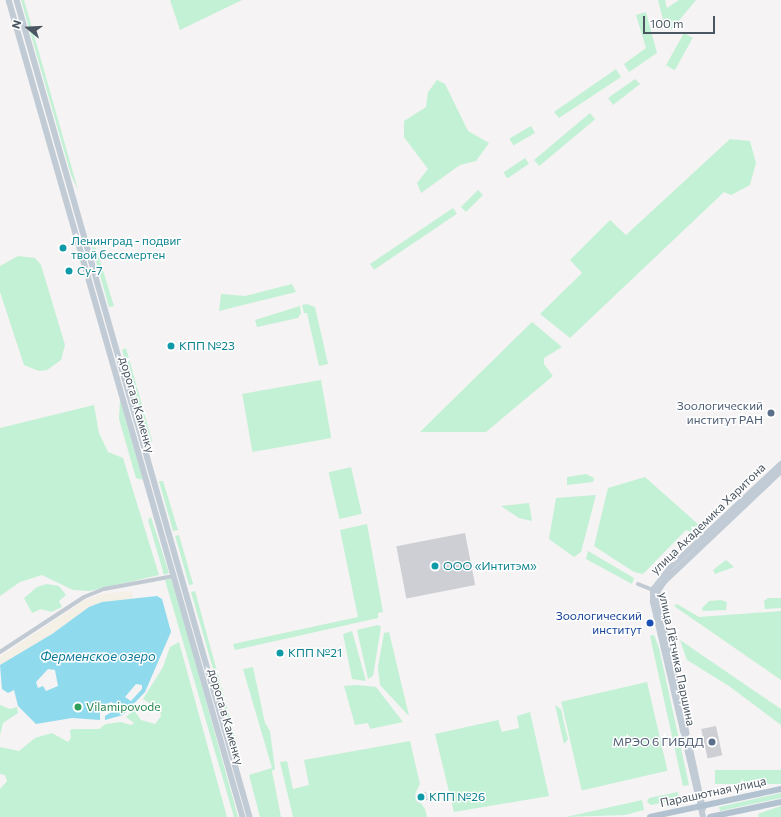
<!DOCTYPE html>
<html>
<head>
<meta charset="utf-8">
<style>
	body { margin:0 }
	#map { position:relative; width:781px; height:817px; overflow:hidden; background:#f5f3f3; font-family:Commissioner,sans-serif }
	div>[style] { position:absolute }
	.green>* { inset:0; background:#c3f1d5; transform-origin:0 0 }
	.sand>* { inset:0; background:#f5f0e5 }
	.water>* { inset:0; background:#90daee }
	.building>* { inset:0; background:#cdcfd5; transform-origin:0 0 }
	.round { border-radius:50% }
	.street>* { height:4px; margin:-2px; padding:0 2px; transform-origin:2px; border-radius:2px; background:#c1cad2 }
	.secondary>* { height:5.5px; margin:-2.75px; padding:0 2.75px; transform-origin:2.75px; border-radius:2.75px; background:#c1cbd6 }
	.primary>* { height:6px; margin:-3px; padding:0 3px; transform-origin:3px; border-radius:3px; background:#b3c2d1 }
	.dots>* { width:11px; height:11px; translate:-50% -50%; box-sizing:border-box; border:2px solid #fff; border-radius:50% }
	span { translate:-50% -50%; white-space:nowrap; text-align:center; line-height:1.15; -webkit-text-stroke:3px #fff; paint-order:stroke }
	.culture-label { font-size:12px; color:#0d838f }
	.left { translate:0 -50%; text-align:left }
	.street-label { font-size:12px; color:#4a5661 }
	.service-label { font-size:12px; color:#4e5e75 }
	.right { translate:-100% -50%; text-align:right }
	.transit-label { font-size:12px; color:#164399 }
	.leisure-label { font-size:12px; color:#27864d }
	.water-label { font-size:13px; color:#0c7c9b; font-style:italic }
	.north { position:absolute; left:8px; top:8px; width:40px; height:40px; -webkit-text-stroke:3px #fff; paint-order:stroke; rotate:288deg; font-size:11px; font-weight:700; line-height:16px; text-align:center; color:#4a5661 }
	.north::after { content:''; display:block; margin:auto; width:14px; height:18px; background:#4a5661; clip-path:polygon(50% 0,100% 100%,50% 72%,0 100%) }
	.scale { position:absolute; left:643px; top:16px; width:72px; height:18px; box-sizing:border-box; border:2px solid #4a5661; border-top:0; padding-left:5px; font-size:12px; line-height:14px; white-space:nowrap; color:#4a5661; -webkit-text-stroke:3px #fff; paint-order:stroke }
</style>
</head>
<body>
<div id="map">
	<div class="green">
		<i style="clip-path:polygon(21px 0,24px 0,78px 190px,71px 175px)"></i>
		<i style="clip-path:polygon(170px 0,242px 0,180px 30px)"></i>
		<i style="clip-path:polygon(658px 0,665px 0,667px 8px,679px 0,696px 0,672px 29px,665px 27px)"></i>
		<i style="clip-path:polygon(646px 12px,657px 53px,629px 72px,624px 64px,646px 48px,636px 15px)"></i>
		<i style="left:684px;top:33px;width:10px;height:37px;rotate:29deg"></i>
		<i style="clip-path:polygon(616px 69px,621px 77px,559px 118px,554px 112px)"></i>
		<i style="clip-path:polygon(635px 79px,640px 84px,613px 105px,608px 98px)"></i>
		<i style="clip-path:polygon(437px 80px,445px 84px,468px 131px,489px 143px,476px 161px,460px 165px,421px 193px,417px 183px,428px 169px,404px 137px,404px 121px,426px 107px,428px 92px)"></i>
		<i style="left:590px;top:113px;width:8px;height:73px;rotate:50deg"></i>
		<i style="left:531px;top:126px;width:8px;height:25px;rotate:60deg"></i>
		<i style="clip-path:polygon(730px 139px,750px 141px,756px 163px,750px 185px,731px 195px,724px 192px,570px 338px,540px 314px,582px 273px,570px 260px,610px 220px,626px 235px)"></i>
		<i style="left:525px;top:158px;width:7px;height:26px;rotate:56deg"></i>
		<i style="left:478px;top:190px;width:7px;height:24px;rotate:45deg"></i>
		<i style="left:453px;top:208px;width:7px;height:100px;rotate:56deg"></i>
		<i style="clip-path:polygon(92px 247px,96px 248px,114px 306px,109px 307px)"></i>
		<i style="clip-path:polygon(18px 256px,35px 258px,41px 265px,65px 345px,61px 360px,47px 370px,39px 371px,24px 365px,0 292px,0 266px)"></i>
		<i style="clip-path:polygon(292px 284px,296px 292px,219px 311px,221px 294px,245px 296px)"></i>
		<i style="clip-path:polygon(307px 304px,315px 307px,328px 364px,319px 366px,307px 313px,304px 313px,302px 305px)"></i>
		<i style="clip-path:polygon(300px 306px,301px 313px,298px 318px,257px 327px,255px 320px)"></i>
		<i style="clip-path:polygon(532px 322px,562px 347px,544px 358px,544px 364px,553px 376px,486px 432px,420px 432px)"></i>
		<i style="clip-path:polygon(126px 348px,152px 441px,150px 444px,122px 350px)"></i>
		<i style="left:321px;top:380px;width:59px;height:80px;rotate:80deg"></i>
		<i style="clip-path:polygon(120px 400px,143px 480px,136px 478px,119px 419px)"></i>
		<i style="clip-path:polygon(94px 405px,99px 433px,108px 452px,123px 458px,159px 575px,90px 591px,73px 590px,42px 575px,20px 582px,0 596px,0 428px)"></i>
		<i style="left:351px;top:467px;width:48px;height:23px;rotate:77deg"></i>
		<i style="clip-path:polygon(586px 474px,594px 478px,593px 482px,567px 485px,567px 477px)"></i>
		<i style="clip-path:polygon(645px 477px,699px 525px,694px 533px,686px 530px,643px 574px,634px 572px,594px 546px,608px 488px)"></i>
		<i style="clip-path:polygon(159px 481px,163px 481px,178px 530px,173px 531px)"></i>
		<i style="clip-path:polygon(596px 495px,581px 552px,574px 557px,549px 539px,556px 498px)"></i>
		<i style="clip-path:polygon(529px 503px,532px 521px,519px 518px,501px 506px)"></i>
		<i style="clip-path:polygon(151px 517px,169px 573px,164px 575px,148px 520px)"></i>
		<i style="clip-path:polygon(367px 524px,383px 612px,378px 613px,378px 618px,235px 650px,233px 644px,358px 617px,340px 530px)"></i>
		<i style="left:179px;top:535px;width:51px;height:4px;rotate:74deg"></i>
		<i style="clip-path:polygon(588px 551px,634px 578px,632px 584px,586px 559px)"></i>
		<i style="clip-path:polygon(726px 560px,734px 567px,715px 574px,713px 570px)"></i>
		<i style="clip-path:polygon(171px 579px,187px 632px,238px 817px,234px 817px,165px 580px)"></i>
		<i style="clip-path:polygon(47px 584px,59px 586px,66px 595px,59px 601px,62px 607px,51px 612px,41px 609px,32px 613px,24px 598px,37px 587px)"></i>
		<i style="clip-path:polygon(195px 591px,243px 766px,241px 766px,191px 592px)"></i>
		<i style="clip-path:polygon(768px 598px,781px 598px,781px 608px,765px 609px,764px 601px)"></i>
		<i style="clip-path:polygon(721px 600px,727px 602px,726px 610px,703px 611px,702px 608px,709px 601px)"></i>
		<i style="clip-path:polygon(677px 604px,699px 617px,781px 611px,781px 680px,674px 606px)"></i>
		<i style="clip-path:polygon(378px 625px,381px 627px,373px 676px,368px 679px,357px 630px)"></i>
		<i style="clip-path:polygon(352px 631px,366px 681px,352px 679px,343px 634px)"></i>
		<i style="clip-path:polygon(389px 632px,409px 716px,380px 685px,378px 667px,384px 633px)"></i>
		<i style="clip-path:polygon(654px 635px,659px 648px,689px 785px,683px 786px,650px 636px)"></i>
		<i style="clip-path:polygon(680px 640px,781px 709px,781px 725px,729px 686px,687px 660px)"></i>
		<i style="clip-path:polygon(179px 642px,227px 817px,0 817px,0 789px,7px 781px,5px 775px,0 774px,0 747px,19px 751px,35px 738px,52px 733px,68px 742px,71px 738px,70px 730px,74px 729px,99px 729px,106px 724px,121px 722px,131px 725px,134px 723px,126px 717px,134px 710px,141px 720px,155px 724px,161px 716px,160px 710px,143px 699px,163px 667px,170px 647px)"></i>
		<i style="clip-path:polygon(253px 667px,265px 723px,270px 731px,275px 769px,272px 771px,281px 817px,260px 817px,249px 775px,272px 768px,243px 669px)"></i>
		<i style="left:647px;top:682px;width:91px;height:88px;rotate:77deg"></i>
		<i style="clip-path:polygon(357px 685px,376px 687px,403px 722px,370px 729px,368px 723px,355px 725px,344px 686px)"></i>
		<i style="clip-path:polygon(0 705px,10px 709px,17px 707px,18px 713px,3px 723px,0 735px)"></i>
		<i style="clip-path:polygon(555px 705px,561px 709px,564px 723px,568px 739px,564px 744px)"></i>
		<i style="clip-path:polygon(530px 712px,549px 796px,454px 812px,435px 734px,498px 720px,502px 732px,519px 728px,517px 716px)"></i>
		<i style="clip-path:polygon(410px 741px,420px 784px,415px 794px,417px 803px,420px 802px,425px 809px,427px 817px,293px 817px,280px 762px,287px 761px,293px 789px,309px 785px,304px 760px)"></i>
		<i style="left:781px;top:770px;width:14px;height:66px;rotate:90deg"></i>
		<i style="clip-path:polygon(678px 792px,679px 799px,651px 805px,647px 802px,649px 798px)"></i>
		<i style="clip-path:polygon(781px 793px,781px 798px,720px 811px,719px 807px)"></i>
		<i style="clip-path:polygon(642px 800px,644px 810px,625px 815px,566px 817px)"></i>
		<i style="clip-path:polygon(781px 806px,781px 817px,759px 817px,758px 814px)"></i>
	</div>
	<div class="sand">
		<i style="clip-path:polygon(132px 591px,133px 600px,102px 602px,89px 607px,52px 634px,0 665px,0 657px,85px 600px,102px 594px)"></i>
	</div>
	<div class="water">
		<i style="clip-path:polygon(evenodd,157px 596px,162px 599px,171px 632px,145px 692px,123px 715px,105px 720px,105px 716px,115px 710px,117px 705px,111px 702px,100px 709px,100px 720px,72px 718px,36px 724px,18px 706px,14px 690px,8px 693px,2px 689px,0 665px,52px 634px,89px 607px,102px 602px,157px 596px,48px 669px,55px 670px,58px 686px,46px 691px,43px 686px,38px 688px,36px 682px,48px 669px,157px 596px,136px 684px,142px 685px,142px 689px,131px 701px,125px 697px,136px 684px)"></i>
	</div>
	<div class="building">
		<i class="round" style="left:166px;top:341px;width:10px;height:10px"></i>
		<i style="left:465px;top:533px;width:53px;height:70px;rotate:79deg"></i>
		<i style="left:716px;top:726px;width:30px;height:15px;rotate:78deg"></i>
		<i style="left:426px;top:792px;width:8px;height:11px;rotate:76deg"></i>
	</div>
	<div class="street">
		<i style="left:638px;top:584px;width:16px;rotate:22deg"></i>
		<i style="left:0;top:652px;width:100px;rotate:-33.2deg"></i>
		<i style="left:84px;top:597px;width:22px;rotate:-22deg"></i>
		<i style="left:104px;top:589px;width:71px;rotate:-10.5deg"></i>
	</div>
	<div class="secondary">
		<i style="left:9px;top:0;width:850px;rotate:74.02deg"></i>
		<i style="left:17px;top:0;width:850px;rotate:74.08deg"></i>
		<i style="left:703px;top:809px;width:211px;rotate:-102.3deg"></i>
		<i style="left:658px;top:603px;width:12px;rotate:-90deg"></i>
		<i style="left:658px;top:591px;width:11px;rotate:-56deg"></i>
		<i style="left:664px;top:582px;width:161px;rotate:-43.5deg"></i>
		<i style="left:703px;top:817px;width:221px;rotate:-103.1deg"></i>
		<i style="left:653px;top:602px;width:12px;rotate:-90deg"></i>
		<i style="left:653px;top:590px;width:28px;rotate:-52deg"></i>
		<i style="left:670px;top:568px;width:152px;rotate:-43.1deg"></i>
	</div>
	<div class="primary">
		<i style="left:650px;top:817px;width:134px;rotate:-12.1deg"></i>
		<i style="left:710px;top:817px;width:73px;rotate:-11.9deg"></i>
	</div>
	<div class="dots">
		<i style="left:63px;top:248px;background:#0f9aa8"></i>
		<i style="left:69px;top:271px;background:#0f9aa8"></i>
		<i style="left:171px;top:346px;background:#0f9aa8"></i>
		<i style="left:771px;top:413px;background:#5c6f8a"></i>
		<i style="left:435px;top:566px;background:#0f9aa8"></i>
		<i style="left:650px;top:623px;background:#1a4fb4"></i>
		<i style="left:280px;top:653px;background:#0f9aa8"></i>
		<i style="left:78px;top:707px;background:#2e9e5b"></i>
		<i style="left:712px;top:742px;background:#5c6f8a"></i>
		<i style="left:421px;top:797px;background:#0f9aa8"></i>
	</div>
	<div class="culture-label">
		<span class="left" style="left:71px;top:248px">Ленинград - подвиг<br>твой бессмертен</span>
		<span class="left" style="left:77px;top:271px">Су-7</span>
		<span class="left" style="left:179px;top:346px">КПП №23</span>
		<span class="left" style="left:443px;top:566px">ООО «Интитэм»</span>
		<span class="left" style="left:288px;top:653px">КПП №21</span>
		<span class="left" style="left:429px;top:797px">КПП №26</span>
	</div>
	<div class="street-label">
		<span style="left:137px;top:405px;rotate:74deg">дорога в Каменку</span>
		<span style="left:708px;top:519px;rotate:-44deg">улица Академика Харитона</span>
		<span style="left:677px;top:659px;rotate:78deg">улица Лётчика Паршина</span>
		<span style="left:226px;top:717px;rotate:74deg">дорога в Каменку</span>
		<span style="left:713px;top:792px;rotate:-12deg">Парашютная улица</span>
	</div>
	<div class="service-label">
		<span class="right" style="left:763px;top:413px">Зоологический<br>институт РАН</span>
		<span class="right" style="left:704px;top:742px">МРЭО 6 ГИБДД</span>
	</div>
	<div class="transit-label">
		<span class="right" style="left:642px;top:623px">Зоологический<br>институт</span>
	</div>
	<div class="leisure-label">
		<span class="left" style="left:86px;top:707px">Vilamipovode</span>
	</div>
	<div class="water-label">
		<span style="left:98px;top:656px">Ферменское озеро</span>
	</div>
	<div class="north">N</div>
	<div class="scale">100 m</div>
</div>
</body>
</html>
